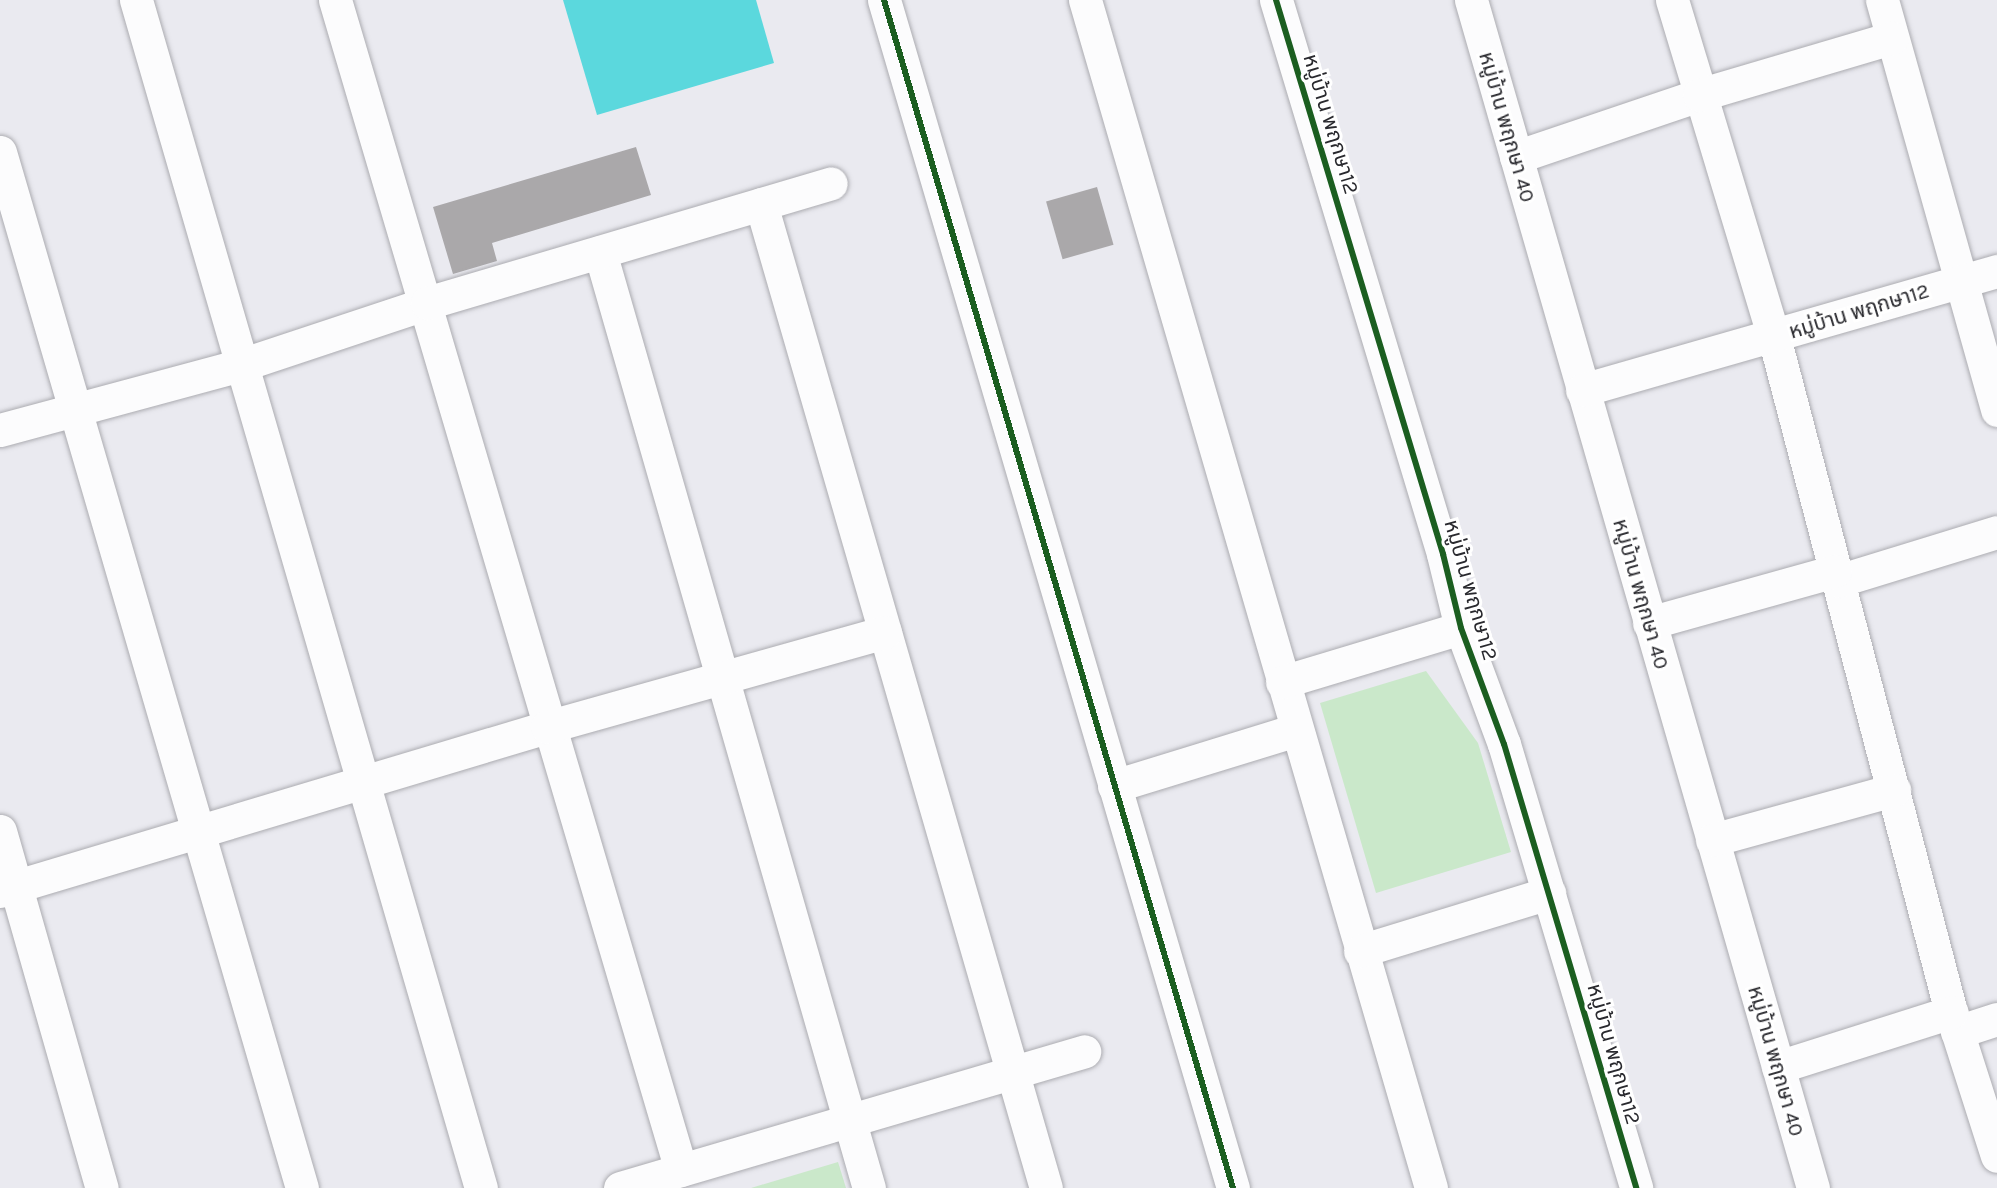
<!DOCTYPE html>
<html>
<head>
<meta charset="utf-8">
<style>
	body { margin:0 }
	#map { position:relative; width:1997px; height:1188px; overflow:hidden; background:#eaeaf0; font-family:Karla,"Noto Sans Thai",sans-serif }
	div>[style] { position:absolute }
	.green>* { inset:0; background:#cae8ca }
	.water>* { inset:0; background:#5bd8dd }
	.building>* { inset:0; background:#aaa8aa; transform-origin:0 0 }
	.roads { filter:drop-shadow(0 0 2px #acacb1) drop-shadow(0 0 2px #acacb1) }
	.minor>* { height:33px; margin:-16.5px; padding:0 16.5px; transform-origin:16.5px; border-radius:16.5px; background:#fcfcfd }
	.cycleway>* { height:6px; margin:-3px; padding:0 3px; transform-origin:3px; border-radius:3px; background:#1b5e20 }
	span { translate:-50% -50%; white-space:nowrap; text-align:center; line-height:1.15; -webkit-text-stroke:6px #fff; paint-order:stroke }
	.street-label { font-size:21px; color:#29292e }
</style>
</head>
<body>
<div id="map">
	<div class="green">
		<i style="clip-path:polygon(1426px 671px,1478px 743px,1511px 852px,1376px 893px,1320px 703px)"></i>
		<i style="clip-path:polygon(838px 1162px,846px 1188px,751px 1188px)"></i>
	</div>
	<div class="water">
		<i style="clip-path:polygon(563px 0,756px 0,774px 63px,597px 115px)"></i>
	</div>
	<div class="building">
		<i style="clip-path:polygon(636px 147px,651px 195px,492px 243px,497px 261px,453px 274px,433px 207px)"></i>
		<i style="left:1097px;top:187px;width:60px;height:53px;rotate:74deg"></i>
	</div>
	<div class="roads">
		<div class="minor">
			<i style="left:136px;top:0;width:1237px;rotate:73.81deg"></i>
			<i style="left:335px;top:0;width:1220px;rotate:73.53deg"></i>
			<i style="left:884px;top:0;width:1238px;rotate:73.63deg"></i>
			<i style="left:1085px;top:0;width:1237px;rotate:73.76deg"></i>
			<i style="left:1276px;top:0;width:579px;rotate:73.22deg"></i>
			<i style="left:1443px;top:554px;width:76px;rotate:76.3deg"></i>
			<i style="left:1461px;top:628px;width:124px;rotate:69.7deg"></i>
			<i style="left:1504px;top:744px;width:463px;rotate:73.4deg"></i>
			<i style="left:1471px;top:0;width:1236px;rotate:73.94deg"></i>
			<i style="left:1672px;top:0;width:352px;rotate:73.2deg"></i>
			<i style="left:1774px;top:337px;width:698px;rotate:75.31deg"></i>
			<i style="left:1951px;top:1012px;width:151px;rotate:72.3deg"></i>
			<i style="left:1882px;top:0;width:426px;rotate:74.3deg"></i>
			<i style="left:0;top:152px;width:1079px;rotate:73.75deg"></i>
			<i style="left:1516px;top:157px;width:193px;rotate:-18.7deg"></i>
			<i style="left:1699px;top:95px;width:201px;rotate:-16.5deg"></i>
			<i style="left:761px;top:204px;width:1024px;rotate:73.85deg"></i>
			<i style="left:600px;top:252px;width:974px;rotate:73.97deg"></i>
			<i style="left:1582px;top:390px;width:432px;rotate:-16deg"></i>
			<i style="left:0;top:430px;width:253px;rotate:-15.1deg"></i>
			<i style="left:244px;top:364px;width:193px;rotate:-18.4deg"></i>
			<i style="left:427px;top:303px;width:421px;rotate:-16.5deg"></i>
			<i style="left:1838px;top:581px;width:166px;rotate:-17.1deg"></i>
			<i style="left:1649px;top:623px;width:193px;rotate:-15.6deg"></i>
			<i style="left:1282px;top:682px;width:187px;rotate:-16.8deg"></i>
			<i style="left:1114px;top:786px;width:190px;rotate:-17.1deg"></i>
			<i style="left:0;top:831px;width:371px;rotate:74.1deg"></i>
			<i style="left:1712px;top:840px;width:189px;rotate:-15.4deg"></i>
			<i style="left:0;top:891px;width:571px;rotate:-16.69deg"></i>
			<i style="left:547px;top:727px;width:351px;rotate:-15.7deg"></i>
			<i style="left:1360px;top:951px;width:198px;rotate:-17.1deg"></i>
			<i style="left:1957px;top:1032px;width:42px;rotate:-18deg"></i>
			<i style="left:1778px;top:1067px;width:182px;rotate:-17.6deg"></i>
			<i style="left:620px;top:1188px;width:484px;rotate:-16.4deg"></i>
		</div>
	</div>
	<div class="cycleway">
		<i style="left:884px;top:0;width:1238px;rotate:73.63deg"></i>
		<i style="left:1276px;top:0;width:579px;rotate:73.22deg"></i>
		<i style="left:1443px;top:554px;width:76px;rotate:76.3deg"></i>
		<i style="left:1461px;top:628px;width:124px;rotate:69.7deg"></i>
		<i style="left:1504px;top:744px;width:463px;rotate:73.4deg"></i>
	</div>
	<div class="street-label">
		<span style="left:1331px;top:124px;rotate:73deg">หมู่บ้าน พฤกษา12</span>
		<span style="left:1507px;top:127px;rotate:74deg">หมู่บ้าน พฤกษา 40</span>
		<span style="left:1859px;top:311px;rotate:-17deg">หมู่บ้าน พฤกษา12</span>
		<span style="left:1471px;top:590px;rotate:74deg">หมู่บ้าน พฤกษา12</span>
		<span style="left:1641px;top:594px;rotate:74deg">หมู่บ้าน พฤกษา 40</span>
		<span style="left:1614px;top:1054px;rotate:74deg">หมู่บ้าน พฤกษา12</span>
		<span style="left:1776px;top:1061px;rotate:74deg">หมู่บ้าน พฤกษา 40</span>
	</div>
</div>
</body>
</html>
